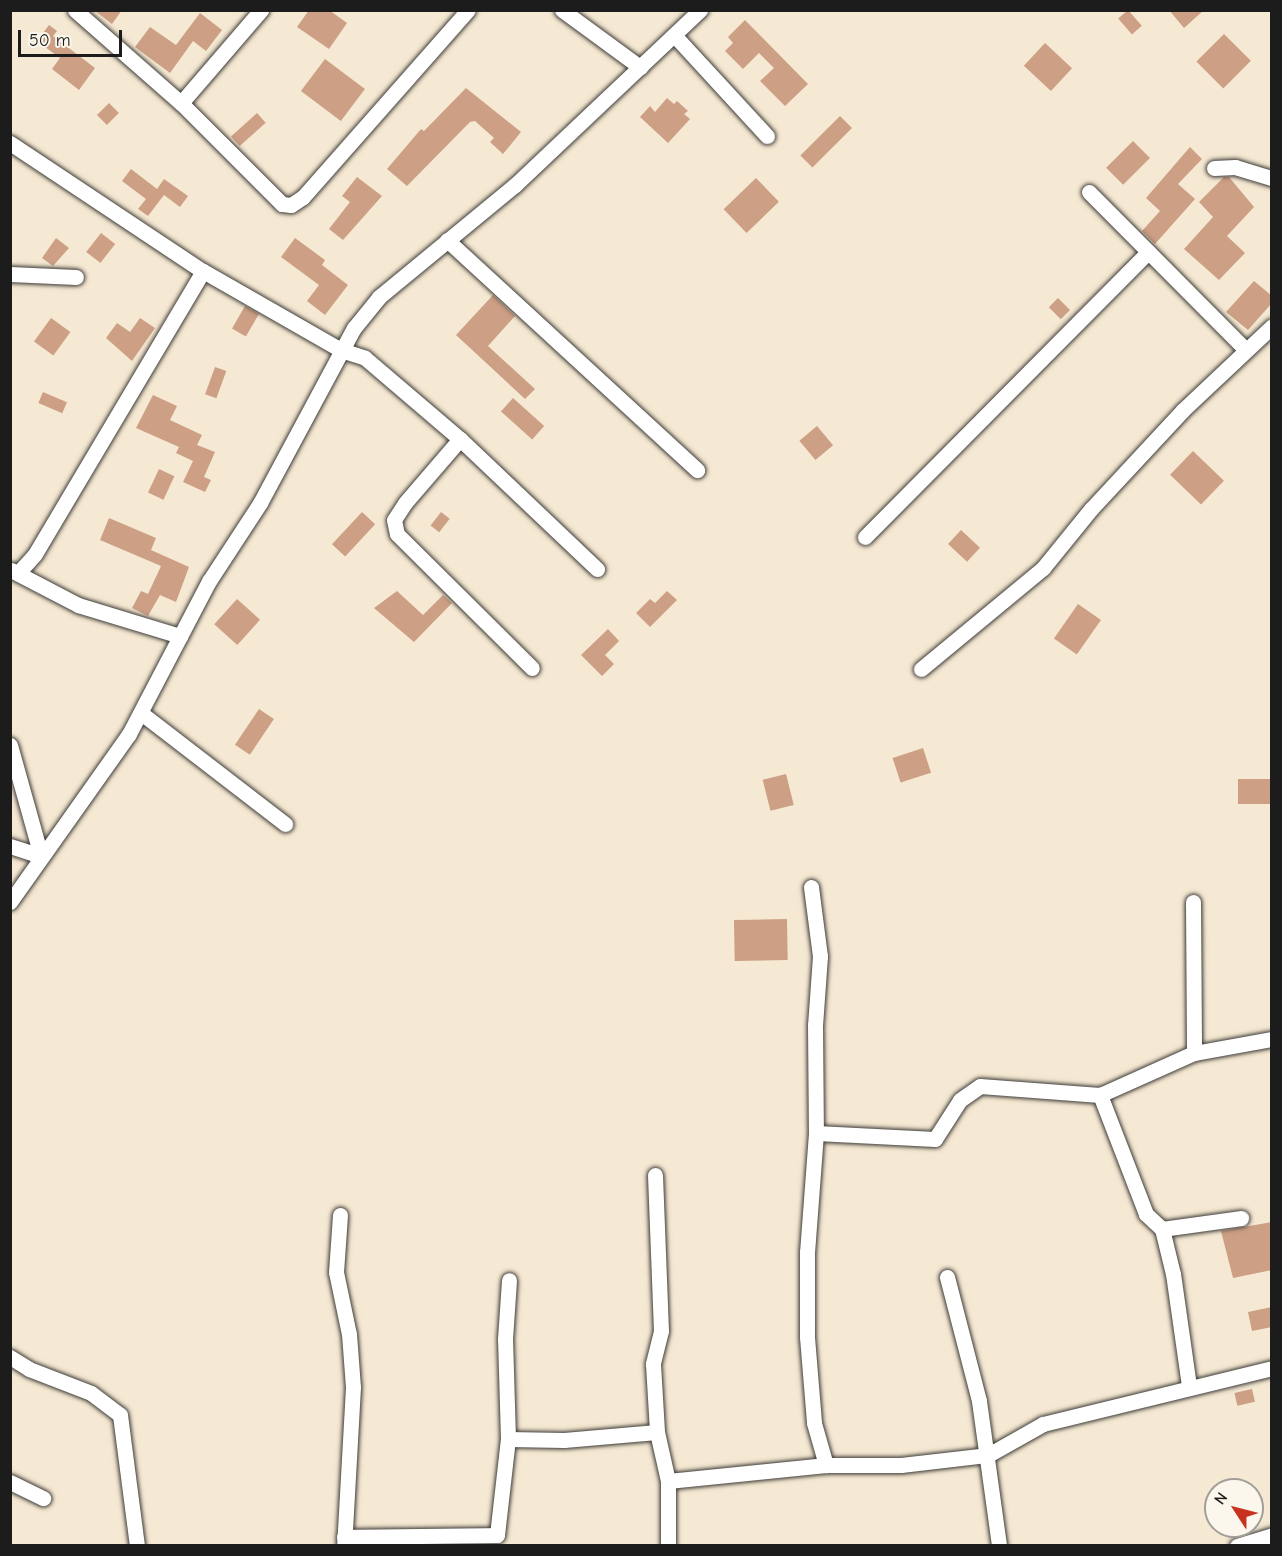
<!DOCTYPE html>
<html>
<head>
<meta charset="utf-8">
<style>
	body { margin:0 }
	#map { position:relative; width:1282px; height:1556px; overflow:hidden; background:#f6e9d3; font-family:"Comic Neue",sans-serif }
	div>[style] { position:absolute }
	.building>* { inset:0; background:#cd9f85; transform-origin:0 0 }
	.roads { filter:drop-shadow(0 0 2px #3d3b37) drop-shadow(0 0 2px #3d3b37) }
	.street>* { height:15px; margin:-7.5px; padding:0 7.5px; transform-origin:7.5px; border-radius:7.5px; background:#fff }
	span { translate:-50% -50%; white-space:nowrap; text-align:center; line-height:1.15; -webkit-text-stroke:4.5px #fbf7ec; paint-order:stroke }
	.frame { position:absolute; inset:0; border:12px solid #1c1c1c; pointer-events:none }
	.north { position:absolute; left:1204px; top:1478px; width:60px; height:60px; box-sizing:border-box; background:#fbf7ec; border:2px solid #a29f99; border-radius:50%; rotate:306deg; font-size:16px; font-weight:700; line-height:24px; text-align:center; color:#1c1c1c }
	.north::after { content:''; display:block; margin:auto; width:21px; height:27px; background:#c8321e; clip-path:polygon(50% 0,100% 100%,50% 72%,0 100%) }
	.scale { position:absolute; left:18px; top:30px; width:104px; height:27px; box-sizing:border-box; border:3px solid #1c1c1c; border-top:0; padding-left:8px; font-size:18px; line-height:21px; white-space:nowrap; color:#1c1c1c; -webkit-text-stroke:4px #fbf7ec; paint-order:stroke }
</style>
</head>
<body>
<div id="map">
	<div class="building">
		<i style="clip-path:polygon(94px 10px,122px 10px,112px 24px)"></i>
		<i style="clip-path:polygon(309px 10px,329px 10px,347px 23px,329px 49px,297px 27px)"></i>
		<i style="left:1128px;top:10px;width:21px;height:13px;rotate:49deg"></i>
		<i style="clip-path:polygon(1169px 10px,1204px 10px,1184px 28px)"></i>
		<i style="clip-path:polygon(200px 13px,222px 30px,206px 51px,193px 41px,170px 73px,135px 47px,150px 27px,176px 45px)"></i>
		<i style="clip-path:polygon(745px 20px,808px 84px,785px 106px,760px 81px,774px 68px,759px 53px,743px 69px,725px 51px,733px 43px,728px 37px)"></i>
		<i style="clip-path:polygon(49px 25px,57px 31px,53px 36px,95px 68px,79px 90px,52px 69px,60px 58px,37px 41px)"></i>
		<i style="left:1224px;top:34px;width:38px;height:39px;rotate:45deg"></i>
		<i style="left:1045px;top:43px;width:37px;height:31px;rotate:43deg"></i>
		<i style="left:325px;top:59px;width:50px;height:40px;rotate:37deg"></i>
		<i style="clip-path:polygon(466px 88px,521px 132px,503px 154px,490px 142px,494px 138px,475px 121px,470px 122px,407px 186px,387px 169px,421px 129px,424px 131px)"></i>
		<i style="clip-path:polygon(667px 98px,674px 104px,677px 101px,688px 111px,684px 114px,690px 119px,668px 143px,640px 117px,650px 106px,655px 112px)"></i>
		<i style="left:109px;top:103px;width:14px;height:17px;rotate:45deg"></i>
		<i style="left:257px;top:113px;width:13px;height:35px;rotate:48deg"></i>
		<i style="left:840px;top:116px;width:17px;height:56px;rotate:45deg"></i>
		<i style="left:1133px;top:141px;width:24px;height:38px;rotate:45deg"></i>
		<i style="clip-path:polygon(1190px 147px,1202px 159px,1178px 184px,1195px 199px,1155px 244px,1142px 231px,1160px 211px,1146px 198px)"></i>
		<i style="clip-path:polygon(131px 169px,157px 189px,164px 179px,188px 196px,180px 207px,164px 195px,148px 216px,138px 209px,146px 199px,122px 181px)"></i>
		<i style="clip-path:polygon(357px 177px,382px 196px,343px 240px,329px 229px,350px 202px,342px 196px)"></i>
		<i style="clip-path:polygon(1224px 177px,1229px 177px,1254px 207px,1227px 236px,1245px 253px,1219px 280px,1184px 249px,1213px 217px,1199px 202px)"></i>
		<i style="left:756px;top:178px;width:33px;height:45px;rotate:46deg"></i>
		<i style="left:101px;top:233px;width:18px;height:24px;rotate:38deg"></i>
		<i style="clip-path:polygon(56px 238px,69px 248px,53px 266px,42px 258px)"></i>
		<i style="clip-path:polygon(295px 238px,325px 260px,322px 265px,348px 285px,325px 315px,307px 301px,319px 285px,281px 257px)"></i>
		<i style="clip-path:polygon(1254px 281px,1272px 296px,1272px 303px,1248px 330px,1226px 312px)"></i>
		<i style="clip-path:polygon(493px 295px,515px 316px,488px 346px,535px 389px,525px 399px,456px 335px)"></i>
		<i style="left:1058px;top:298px;width:17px;height:13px;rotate:45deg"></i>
		<i style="left:245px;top:306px;width:16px;height:26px;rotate:30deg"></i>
		<i style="left:51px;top:318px;width:24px;height:29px;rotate:36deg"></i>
		<i style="clip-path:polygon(140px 318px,155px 328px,132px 361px,106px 338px,117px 323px,130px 332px)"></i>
		<i style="left:215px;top:367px;width:12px;height:29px;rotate:20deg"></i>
		<i style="left:43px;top:392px;width:26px;height:12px;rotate:23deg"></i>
		<i style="clip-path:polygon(153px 395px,177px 406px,170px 420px,202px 435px,197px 445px,215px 452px,204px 477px,211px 480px,205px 492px,183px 482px,193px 461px,176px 453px,179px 447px,136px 428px)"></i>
		<i style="left:513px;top:398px;width:42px;height:18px;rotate:42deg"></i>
		<i style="left:817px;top:426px;width:25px;height:23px;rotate:50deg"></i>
		<i style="left:1193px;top:451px;width:43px;height:33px;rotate:44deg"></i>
		<i style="left:159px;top:469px;width:17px;height:26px;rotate:25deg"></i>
		<i style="left:362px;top:512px;width:18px;height:44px;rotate:43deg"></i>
		<i style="left:441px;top:512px;width:11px;height:17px;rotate:38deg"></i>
		<i style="clip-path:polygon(109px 518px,156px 538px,151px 550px,189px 567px,176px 602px,160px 595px,148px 616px,132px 608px,141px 591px,148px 594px,161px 566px,100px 540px)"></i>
		<i style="left:961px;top:530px;width:26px;height:19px;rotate:43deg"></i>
		<i style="clip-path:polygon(397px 591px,423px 615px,443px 595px,452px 603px,414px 642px,374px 608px)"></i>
		<i style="clip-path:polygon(667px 591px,677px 600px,650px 627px,636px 613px,650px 599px,655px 603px)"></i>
		<i style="left:237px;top:599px;width:31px;height:34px;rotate:42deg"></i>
		<i style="left:1078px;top:604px;width:28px;height:42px;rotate:35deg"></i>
		<i style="clip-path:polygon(608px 629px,619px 641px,605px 655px,614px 664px,602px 676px,581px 655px)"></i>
		<i style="left:259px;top:709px;width:18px;height:43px;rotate:34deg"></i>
		<i style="left:923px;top:748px;width:26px;height:32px;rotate:72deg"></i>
		<i style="left:786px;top:774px;width:32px;height:24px;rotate:76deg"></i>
		<i style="left:1272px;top:779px;width:25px;height:34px;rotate:90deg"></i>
		<i style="left:787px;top:919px;width:41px;height:53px;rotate:89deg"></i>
		<i style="clip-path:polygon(1272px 1222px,1272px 1270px,1233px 1278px,1221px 1231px)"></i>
		<i style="clip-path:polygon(1272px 1307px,1272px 1327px,1252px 1331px,1248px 1312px)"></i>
		<i style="left:1252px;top:1389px;width:13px;height:18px;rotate:77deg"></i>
	</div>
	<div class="roads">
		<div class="street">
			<i style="left:75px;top:10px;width:141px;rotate:41.3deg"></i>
			<i style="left:181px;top:103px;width:143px;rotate:45deg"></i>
			<i style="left:282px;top:204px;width:9px;rotate:6deg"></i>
			<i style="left:291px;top:205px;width:14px;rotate:-34deg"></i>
			<i style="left:303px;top:197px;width:249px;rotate:-48.6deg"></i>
			<i style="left:562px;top:10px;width:97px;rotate:36.2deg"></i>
			<i style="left:675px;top:36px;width:136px;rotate:47.4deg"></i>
			<i style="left:181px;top:103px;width:123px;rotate:-49.3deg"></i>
			<i style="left:10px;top:143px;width:232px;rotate:33.6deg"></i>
			<i style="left:203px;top:271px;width:159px;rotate:29.8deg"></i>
			<i style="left:341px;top:350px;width:25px;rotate:18deg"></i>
			<i style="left:365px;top:358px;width:125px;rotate:40.5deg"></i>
			<i style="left:460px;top:439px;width:189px;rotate:43.5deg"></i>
			<i style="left:1214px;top:168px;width:21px;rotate:-3deg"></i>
			<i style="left:1235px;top:167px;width:39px;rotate:17deg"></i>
			<i style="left:1089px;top:192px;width:221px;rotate:45.2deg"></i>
			<i style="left:447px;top:240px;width:340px;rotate:42.6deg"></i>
			<i style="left:10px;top:274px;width:66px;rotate:2.6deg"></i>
			<i style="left:460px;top:439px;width:84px;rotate:130.7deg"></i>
			<i style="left:405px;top:503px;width:20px;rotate:123deg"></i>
			<i style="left:394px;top:520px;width:14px;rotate:78deg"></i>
			<i style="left:397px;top:534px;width:190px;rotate:44.8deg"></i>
			<i style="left:865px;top:537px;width:402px;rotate:-45.2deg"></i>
			<i style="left:11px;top:570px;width:76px;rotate:27.6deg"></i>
			<i style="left:78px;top:605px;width:107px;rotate:16.9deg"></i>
			<i style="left:18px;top:573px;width:25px;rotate:-48deg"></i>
			<i style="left:35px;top:554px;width:329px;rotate:-59.3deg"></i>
			<i style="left:921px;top:669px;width:158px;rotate:-39.6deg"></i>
			<i style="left:1043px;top:568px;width:76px;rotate:-50.9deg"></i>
			<i style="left:1091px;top:509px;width:135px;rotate:-47.1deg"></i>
			<i style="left:1183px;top:410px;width:122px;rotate:-43.3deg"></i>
			<i style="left:141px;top:713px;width:182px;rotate:37.6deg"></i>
			<i style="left:10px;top:745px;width:115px;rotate:74.4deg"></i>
			<i style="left:41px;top:856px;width:33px;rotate:-162deg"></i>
			<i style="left:811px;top:887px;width:70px;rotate:82.6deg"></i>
			<i style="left:820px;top:956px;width:69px;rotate:94.1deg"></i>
			<i style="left:815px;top:1025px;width:108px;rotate:89.5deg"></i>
			<i style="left:816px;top:1133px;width:119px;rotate:94.3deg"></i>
			<i style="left:807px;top:1252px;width:85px;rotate:90deg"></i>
			<i style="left:807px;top:1337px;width:86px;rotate:85.3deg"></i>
			<i style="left:814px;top:1423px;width:44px;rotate:74.1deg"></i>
			<i style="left:10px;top:902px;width:206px;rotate:-54.7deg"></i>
			<i style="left:129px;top:734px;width:173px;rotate:-62.4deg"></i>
			<i style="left:209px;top:581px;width:93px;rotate:-56.8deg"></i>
			<i style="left:260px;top:503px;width:199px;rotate:-61.8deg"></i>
			<i style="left:354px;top:328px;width:40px;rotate:-51deg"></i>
			<i style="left:379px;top:297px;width:176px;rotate:-39.5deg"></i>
			<i style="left:515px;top:185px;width:255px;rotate:-43.4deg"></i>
			<i style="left:1193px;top:902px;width:151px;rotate:89.6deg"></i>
			<i style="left:816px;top:1133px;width:119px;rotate:2.9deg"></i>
			<i style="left:935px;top:1139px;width:46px;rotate:-57.3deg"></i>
			<i style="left:960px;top:1100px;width:24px;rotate:-35deg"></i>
			<i style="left:980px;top:1086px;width:120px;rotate:4.3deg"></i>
			<i style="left:655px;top:1175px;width:156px;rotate:87.8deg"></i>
			<i style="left:661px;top:1331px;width:34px;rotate:104deg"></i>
			<i style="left:653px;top:1364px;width:68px;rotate:86.6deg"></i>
			<i style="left:657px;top:1432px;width:50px;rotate:77.3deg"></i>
			<i style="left:668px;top:1481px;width:65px;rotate:90deg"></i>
			<i style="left:340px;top:1215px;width:57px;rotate:94deg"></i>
			<i style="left:336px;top:1272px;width:63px;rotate:78.2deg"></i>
			<i style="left:349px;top:1334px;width:53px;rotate:85.7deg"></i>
			<i style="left:353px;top:1387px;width:159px;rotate:93.2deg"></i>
			<i style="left:1162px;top:1229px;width:80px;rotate:-7.9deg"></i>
			<i style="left:947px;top:1277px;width:128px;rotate:75.5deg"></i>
			<i style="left:979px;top:1401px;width:146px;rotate:82.1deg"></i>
			<i style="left:10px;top:1357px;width:22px;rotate:32deg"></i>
			<i style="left:29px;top:1369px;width:66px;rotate:21.2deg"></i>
			<i style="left:91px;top:1393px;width:36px;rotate:37deg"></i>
			<i style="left:120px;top:1415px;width:132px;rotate:82.6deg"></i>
			<i style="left:1189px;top:1386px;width:113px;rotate:-98.1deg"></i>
			<i style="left:1173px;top:1274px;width:46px;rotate:-103.7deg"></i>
			<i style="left:1162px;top:1229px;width:22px;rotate:-137deg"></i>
			<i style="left:1146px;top:1214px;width:128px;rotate:-111.1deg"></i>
			<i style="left:1100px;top:1095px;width:103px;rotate:-24.1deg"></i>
			<i style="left:1194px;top:1053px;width:79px;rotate:-10.2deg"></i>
			<i style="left:508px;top:1439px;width:56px;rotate:1deg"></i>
			<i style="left:564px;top:1440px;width:93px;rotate:-4.9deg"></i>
			<i style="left:668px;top:1481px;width:159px;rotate:-5.8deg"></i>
			<i style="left:826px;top:1465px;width:75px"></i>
			<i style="left:901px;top:1465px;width:88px;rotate:-6.6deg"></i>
			<i style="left:988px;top:1455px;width:63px;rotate:-29.4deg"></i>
			<i style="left:1043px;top:1424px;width:236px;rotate:-13.7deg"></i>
			<i style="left:10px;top:1482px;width:37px;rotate:26deg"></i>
			<i style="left:344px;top:1537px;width:153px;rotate:-0.7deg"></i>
			<i style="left:497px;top:1535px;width:97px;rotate:-83.5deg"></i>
			<i style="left:508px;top:1439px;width:100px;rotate:-91.7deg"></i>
			<i style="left:505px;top:1339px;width:59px;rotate:-86.1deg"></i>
			<i style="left:1237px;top:1546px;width:37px;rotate:-17deg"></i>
		</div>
	</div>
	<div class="frame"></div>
	<div class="north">N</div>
	<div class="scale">50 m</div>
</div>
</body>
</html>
